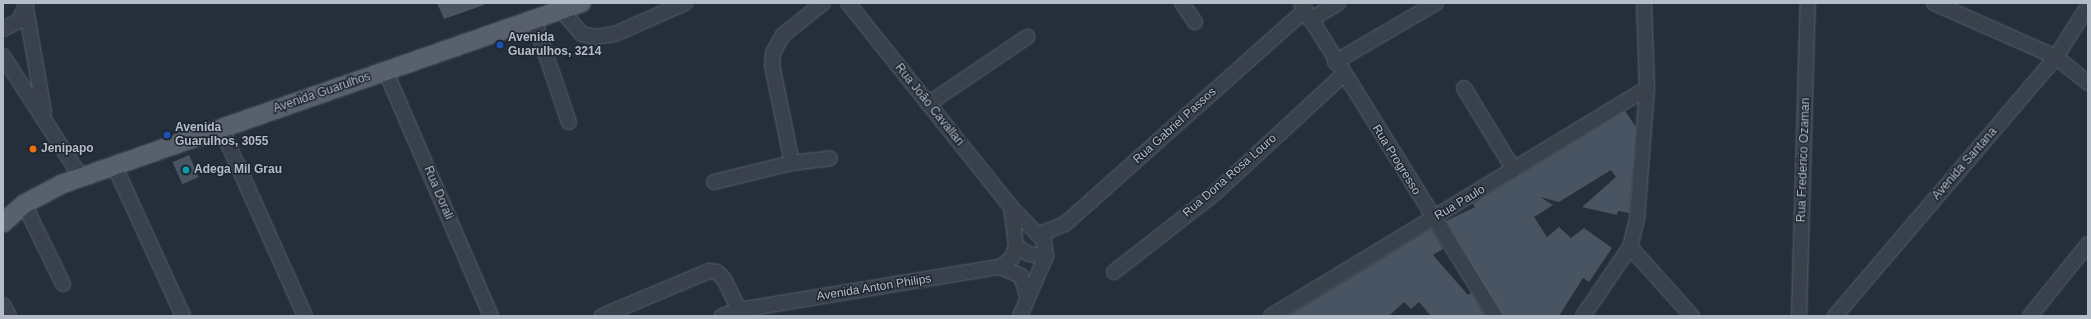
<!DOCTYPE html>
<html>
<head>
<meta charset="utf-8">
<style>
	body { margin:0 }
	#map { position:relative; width:2091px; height:319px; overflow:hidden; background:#252f3b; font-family:Helvetica,sans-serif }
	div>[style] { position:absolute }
	.building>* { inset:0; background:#485462; transform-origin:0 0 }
	.roads { filter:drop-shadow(0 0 1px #575f6a) drop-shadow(0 0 1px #575f6a) }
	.minor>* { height:14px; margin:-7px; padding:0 7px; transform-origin:7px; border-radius:7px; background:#39414c }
	.major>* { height:18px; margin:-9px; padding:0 9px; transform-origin:9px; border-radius:9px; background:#57606c }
	.dots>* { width:11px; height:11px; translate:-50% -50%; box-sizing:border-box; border:2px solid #1e2631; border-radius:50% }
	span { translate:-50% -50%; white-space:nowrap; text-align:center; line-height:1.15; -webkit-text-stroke:3px #1e2631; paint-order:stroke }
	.poi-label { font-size:12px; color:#b4bcc7; font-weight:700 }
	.left { translate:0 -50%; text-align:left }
	.street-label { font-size:12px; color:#b4bcc7 }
	.frame { position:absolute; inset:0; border:4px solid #b4bcc7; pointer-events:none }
</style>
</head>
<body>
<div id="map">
	<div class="building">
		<i style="clip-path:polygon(437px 3px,484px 3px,484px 5px,444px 19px)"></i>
		<i style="clip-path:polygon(1625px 111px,1636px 127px,1629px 213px,1618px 211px,1617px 215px,1582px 207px,1616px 177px,1611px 170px,1559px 202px,1540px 197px,1553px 205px,1534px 217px,1547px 237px,1559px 227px,1571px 238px,1584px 228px,1612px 248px,1589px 282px,1583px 278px,1559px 316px,1503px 316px,1446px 221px,1475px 207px,1473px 204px,1482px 198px)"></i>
		<i style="left:189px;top:155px;width:24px;height:18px;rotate:66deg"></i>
		<i style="clip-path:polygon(1431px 229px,1443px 249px,1433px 255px,1468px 295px,1471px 293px,1485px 316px,1431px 316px,1419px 302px,1411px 309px,1404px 302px,1389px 316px,1288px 316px)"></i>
	</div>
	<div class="roads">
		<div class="minor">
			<i style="left:25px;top:3px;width:111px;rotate:80.1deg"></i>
			<i style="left:848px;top:3px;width:261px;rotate:51.4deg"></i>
			<i style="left:1011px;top:207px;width:47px;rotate:45.9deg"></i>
			<i style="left:1044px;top:241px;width:15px;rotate:82deg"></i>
			<i style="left:1046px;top:256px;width:65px;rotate:113.4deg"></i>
			<i style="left:1182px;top:3px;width:23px;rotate:56deg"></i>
			<i style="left:1301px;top:3px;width:368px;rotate:58.2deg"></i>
			<i style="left:1934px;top:3px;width:133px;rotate:23.9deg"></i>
			<i style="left:2056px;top:57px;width:41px;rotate:39.1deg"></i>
			<i style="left:561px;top:10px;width:32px;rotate:49deg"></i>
			<i style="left:582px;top:34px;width:13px;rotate:13deg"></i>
			<i style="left:595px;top:37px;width:20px;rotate:-9deg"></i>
			<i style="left:615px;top:34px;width:77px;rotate:-23.9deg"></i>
			<i style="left:534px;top:20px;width:108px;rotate:71.1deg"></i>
			<i style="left:1310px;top:20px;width:33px;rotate:-31deg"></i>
			<i style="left:3px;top:29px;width:18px;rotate:-27deg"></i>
			<i style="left:19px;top:21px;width:17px;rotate:-65deg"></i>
			<i style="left:3px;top:56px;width:144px;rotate:57.2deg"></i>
			<i style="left:1335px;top:62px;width:117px;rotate:-30.3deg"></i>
			<i style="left:385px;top:70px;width:268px;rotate:66.7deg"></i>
			<i style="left:1464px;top:88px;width:96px;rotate:58.6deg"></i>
			<i style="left:928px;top:104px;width:120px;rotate:-34.1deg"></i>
			<i style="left:221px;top:128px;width:206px;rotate:65.9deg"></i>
			<i style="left:792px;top:163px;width:38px;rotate:-7deg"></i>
			<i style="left:114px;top:165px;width:166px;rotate:65.4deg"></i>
			<i style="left:714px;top:182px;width:80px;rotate:-13.7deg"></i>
			<i style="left:792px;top:163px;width:100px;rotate:-101.5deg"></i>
			<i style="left:772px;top:65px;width:12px;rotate:-85deg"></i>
			<i style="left:773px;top:53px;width:21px;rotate:-61deg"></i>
			<i style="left:783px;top:35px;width:51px;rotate:-38.7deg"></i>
			<i style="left:24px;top:204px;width:89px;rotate:64deg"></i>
			<i style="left:1040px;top:234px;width:27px;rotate:-22deg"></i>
			<i style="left:1065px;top:224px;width:322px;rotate:-41.7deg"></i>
			<i style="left:1016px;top:246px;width:15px;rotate:32deg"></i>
			<i style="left:1029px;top:254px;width:17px;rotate:7deg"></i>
			<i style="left:1630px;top:247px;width:93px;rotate:48.1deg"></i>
			<i style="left:1000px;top:267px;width:23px;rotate:23deg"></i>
			<i style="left:1021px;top:276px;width:21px;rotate:73deg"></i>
			<i style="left:1114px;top:272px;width:128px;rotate:-38deg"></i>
			<i style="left:1215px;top:193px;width:174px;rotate:-42.7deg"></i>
			<i style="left:3px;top:305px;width:13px;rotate:61deg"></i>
			<i style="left:602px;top:316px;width:116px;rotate:-22.8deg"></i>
			<i style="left:709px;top:271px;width:8px;rotate:7deg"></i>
			<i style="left:717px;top:272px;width:10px;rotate:45deg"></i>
			<i style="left:724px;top:279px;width:34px;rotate:64deg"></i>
			<i style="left:722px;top:316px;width:18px;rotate:-19deg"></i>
			<i style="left:739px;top:310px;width:265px;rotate:-9.4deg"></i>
			<i style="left:1000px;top:267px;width:15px;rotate:-37deg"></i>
			<i style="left:1012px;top:258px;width:13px;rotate:-72deg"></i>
			<i style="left:1016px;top:246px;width:39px;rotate:-97deg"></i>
			<i style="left:1271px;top:316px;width:440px;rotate:-31.2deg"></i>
			<i style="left:1583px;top:316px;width:83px;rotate:-55.7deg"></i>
			<i style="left:1630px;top:247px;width:29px;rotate:-76deg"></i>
			<i style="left:1637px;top:219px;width:131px;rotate:-85.6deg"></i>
			<i style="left:1647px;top:88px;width:85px;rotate:-92deg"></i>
			<i style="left:1799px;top:316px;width:313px;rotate:-88.4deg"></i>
			<i style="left:1835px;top:316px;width:340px;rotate:-49.5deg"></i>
			<i style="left:2056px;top:57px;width:60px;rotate:-57.9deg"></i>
			<i style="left:2030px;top:316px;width:92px;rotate:-51.1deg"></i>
		</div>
		<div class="major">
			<i style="left:3px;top:223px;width:28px;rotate:-42deg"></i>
			<i style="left:24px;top:204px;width:43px;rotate:-27.8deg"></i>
			<i style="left:62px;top:184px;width:550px;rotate:-19.23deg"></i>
		</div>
	</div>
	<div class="dots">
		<i style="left:500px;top:45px;background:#1a4fb4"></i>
		<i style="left:167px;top:135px;background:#1a4fb4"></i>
		<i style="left:33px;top:149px;background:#e8710a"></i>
		<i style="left:186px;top:170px;background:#0f9aa8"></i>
	</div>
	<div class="poi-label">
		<span class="left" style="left:508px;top:45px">Avenida<br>Guarulhos, 3214</span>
		<span class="left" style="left:175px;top:135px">Avenida<br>Guarulhos, 3055</span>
		<span class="left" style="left:41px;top:149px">Jenipapo</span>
		<span class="left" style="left:194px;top:170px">Adega Mil Grau</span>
	</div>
	<div class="street-label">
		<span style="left:322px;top:93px;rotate:-19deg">Avenida Guarulhos</span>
		<span style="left:929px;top:105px;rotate:51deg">Rua João Cavallari</span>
		<span style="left:1175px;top:126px;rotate:-42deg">Rua Gabriel Passos</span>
		<span style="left:1396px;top:160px;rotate:58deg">Rua Progresso</span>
		<span style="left:1804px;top:160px;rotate:-88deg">Rua Frederico Ozaman</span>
		<span style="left:1965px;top:164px;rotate:-49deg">Avenida Santana</span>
		<span style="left:1230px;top:176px;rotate:-41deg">Rua Dona Rosa Louro</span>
		<span style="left:438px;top:193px;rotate:67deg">Rua Dorali</span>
		<span style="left:1460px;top:203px;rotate:-31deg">Rua Paulo</span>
		<span style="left:874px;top:288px;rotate:-9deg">Avenida Anton Philips</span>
	</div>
	<div class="frame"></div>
</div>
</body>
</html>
